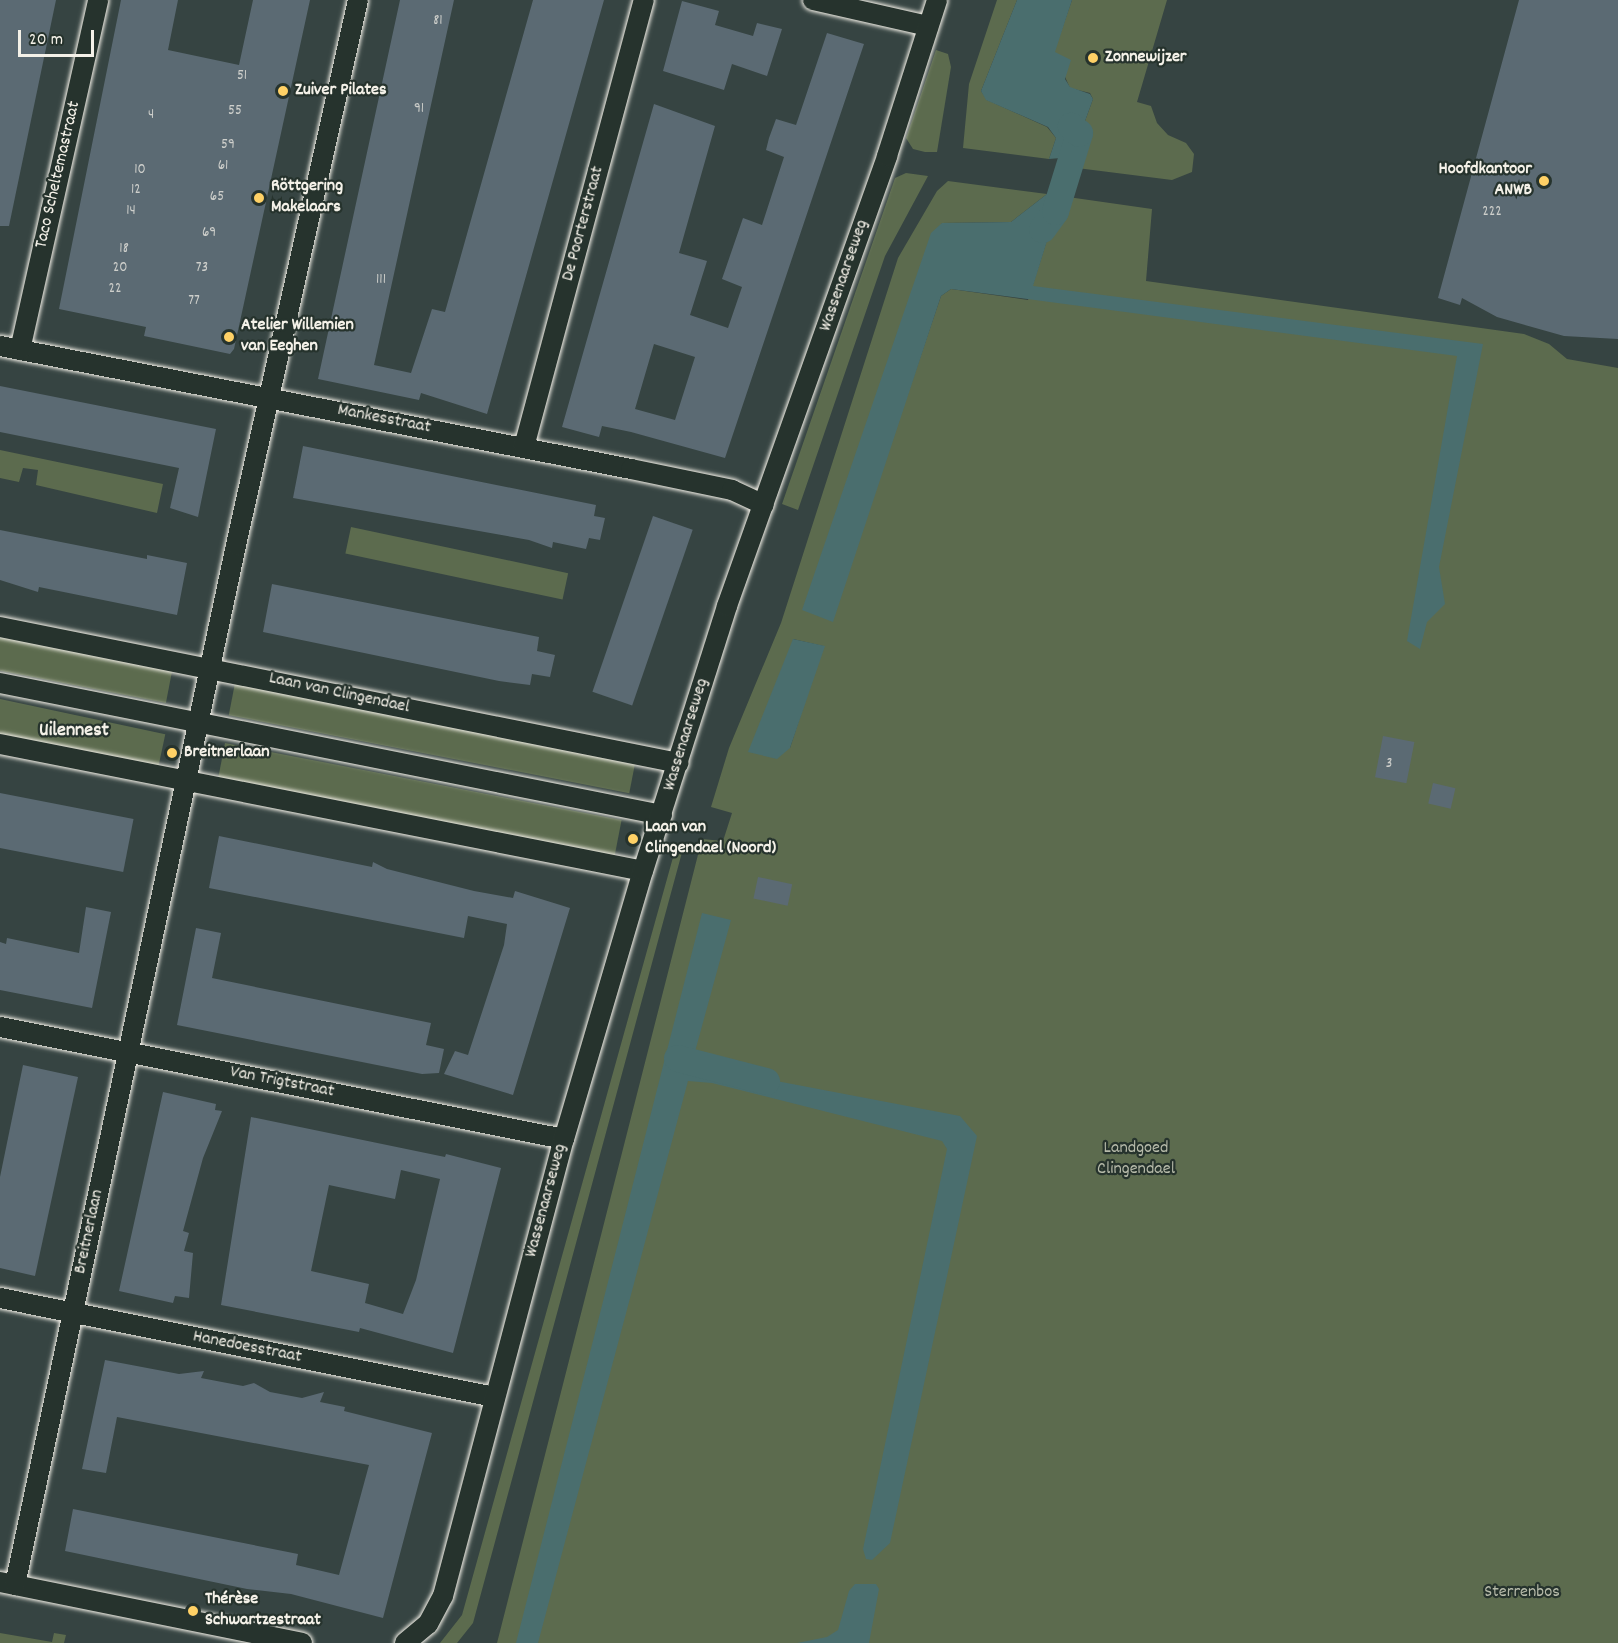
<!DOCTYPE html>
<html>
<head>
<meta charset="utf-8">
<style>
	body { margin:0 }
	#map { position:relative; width:1618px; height:1643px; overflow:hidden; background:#364442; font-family:Dekko,sans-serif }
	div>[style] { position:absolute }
	.green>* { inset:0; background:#5c6b4e; transform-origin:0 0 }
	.water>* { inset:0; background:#4a6e6e }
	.canal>* { height:27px; margin:-13.5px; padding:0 13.5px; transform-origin:13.5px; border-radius:13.5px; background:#4a6e6e }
	.building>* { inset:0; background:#5b6a73; transform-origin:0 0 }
	.roads { filter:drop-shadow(0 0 2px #f4f1e8) drop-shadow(0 0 2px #f4f1e8) }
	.minor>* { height:20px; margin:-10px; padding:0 10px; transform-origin:10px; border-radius:10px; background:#26332d }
	.dots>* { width:16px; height:16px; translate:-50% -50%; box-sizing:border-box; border:3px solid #26332d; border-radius:50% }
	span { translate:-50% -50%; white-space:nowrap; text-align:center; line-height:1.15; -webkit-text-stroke:4.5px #26332d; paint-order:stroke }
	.number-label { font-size:15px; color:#cecfcb }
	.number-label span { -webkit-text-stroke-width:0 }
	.poi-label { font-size:18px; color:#f4f1e8; font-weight:700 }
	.left { translate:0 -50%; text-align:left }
	.right { translate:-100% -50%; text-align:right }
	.street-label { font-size:18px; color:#f4f1e8 }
	.park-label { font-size:18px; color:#b7bbaa }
	.neighbourhood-label { font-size:20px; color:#f4f1e8; font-weight:700 }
	.scale { position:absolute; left:18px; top:30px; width:76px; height:27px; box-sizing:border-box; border:3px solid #f4f1e8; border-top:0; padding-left:8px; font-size:18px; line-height:21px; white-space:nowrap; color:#f4f1e8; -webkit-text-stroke:4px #26332d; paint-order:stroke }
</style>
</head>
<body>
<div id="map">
	<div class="green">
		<i style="clip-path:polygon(997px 0,1017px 0,981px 91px,987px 100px,1047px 127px,1056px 138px,1049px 159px,963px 148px,969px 84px)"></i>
		<i style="clip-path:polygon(1072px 0,1167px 0,1137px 102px,1151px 106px,1157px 123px,1168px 135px,1186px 143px,1194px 154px,1192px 172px,1172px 180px,1077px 168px,1072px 157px,1093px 99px,1090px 93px,1070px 88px,1054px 52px)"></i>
		<i style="clip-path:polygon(936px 50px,948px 54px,951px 67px,937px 152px,925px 152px,913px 149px,906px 138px)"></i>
		<i style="clip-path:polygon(906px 173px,928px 176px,885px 256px,798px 510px,782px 504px,895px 178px)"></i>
		<i style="clip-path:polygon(evenodd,948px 181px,1047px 194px,1011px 222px,942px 223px,831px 621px,941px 296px,951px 289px,1028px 300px,1061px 196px,1152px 209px,1146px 281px,1524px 334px,1549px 344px,1567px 359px,1618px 368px,1618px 1643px,497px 1643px,702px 839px,723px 841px,732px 813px,711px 807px,729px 748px,781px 623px,898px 258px,937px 191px,948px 181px,793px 639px,823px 646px,790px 748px,793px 639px)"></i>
		<i style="clip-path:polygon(0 450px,163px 484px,157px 513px,36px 485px,38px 470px,23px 468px,19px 482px,0 478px)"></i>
		<i style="left:351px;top:527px;width:222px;height:27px;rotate:12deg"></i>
		<i style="left:0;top:634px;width:176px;height:36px;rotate:11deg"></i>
		<i style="left:236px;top:678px;width:408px;height:38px;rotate:11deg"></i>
		<i style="left:0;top:699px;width:169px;height:37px;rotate:12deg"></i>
		<i style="left:225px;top:743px;width:404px;height:37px;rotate:11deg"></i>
		<i style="clip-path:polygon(677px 843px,684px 845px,473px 1623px,457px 1643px,440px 1643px,462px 1615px)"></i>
		<i style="clip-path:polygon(0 1633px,52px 1642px,54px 1633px,66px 1635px,64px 1643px,0 1643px)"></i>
	</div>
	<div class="water">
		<i style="clip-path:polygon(1017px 0,1072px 0,1055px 52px,1071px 60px,1065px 79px,1070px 87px,1090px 94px,1093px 99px,1072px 157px,1049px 159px,1056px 138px,1048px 127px,986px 100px,981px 91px)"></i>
		<i style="clip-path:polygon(1047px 194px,1061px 196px,1033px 286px,1483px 344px,1439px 567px,1445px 604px,1427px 622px,1420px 649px,1407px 641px,1457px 356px,951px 289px,941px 296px,833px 622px,802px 610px,931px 233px,942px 223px,1011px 222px)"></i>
		<i style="clip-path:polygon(793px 639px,825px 646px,790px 748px,777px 759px,748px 752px)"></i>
		<i style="clip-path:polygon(702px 913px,731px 920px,693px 1059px,698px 1066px,960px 1116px,977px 1136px,890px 1543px,872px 1560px,866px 1559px,863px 1549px,947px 1149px,942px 1141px,712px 1083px,688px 1081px,538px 1643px,516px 1643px)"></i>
		<i style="clip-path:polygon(855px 1584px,876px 1584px,879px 1589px,869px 1643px,797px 1643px,827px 1637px,838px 1630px,849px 1591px)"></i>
	</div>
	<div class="canal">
		<i style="left:1042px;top:229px;width:22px;rotate:-54deg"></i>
		<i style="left:1055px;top:211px;width:82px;rotate:-72.9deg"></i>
		<i style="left:1079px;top:133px;width:11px;rotate:-139deg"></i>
		<i style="left:677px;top:1058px;width:92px;rotate:14.5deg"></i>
	</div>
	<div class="building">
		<i style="clip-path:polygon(0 0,56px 0,9px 226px,0 226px)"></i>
		<i style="clip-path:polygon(121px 0,178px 0,168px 50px,239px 65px,253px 0,310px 0,234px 349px,230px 354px,144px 336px,146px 327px,59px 309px)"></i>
		<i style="clip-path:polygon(400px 0,454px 0,374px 365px,411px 373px,432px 309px,445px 312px,533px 0,604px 0,487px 414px,421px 393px,419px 400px,318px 379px)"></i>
		<i style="clip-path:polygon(1519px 0,1618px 0,1618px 339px,1564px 336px,1497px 317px,1462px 298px,1460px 305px,1438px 298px)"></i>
		<i style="clip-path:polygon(682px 1px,719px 11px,715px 25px,753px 36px,757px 23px,782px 29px,767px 76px,732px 64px,724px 90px,663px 71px)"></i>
		<i style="clip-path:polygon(evenodd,827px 33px,864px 44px,725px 458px,631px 432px,602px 426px,599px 437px,562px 427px,654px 104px,715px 126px,679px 253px,707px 261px,690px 315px,728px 328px,742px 287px,722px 279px,743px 218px,762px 225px,784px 157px,766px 150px,769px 138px,776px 119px,796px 125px,827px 33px,654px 344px,695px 357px,675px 420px,635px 409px,654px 344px)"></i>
		<i style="clip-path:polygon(0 386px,216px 429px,198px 517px,170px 508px,179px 468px,0 432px)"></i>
		<i style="clip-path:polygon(303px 446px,596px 505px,594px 516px,605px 518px,600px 540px,589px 538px,586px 549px,553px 542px,552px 548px,529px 540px,293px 498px)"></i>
		<i style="left:653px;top:516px;width:42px;height:186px;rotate:19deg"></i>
		<i style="clip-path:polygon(0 530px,147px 559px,147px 555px,187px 563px,177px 615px,39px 587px,38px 592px,0 580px)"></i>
		<i style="clip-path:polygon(272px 584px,539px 637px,537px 651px,555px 655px,550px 677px,532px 674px,530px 685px,499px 681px,263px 632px)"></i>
		<i style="left:1383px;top:736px;width:32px;height:42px;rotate:11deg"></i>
		<i style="left:1433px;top:783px;width:23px;height:21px;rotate:13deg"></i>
		<i style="left:0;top:793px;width:136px;height:54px;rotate:11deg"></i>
		<i style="clip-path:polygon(219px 836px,372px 867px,373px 862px,387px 869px,474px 891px,513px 898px,515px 891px,570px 908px,513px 1095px,444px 1074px,455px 1051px,468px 1055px,504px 945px,507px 924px,468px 916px,464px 938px,209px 888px)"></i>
		<i style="left:758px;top:877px;width:35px;height:22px;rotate:12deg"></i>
		<i style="clip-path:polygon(86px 907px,111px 912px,92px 1008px,0 990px,0 942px,6px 944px,7px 938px,79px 953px)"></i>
		<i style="clip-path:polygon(196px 928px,221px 933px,212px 978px,431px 1023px,426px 1045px,444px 1049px,439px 1073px,422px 1074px,177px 1025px)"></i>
		<i style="clip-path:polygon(23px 1065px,78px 1077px,35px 1276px,0 1268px,0 1177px)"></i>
		<i style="clip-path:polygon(163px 1092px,216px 1104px,215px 1110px,222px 1111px,203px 1158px,183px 1231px,189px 1233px,184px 1251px,193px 1253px,189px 1298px,175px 1296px,173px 1303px,119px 1291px)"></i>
		<i style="clip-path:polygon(evenodd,251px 1117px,445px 1157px,446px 1154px,501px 1168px,453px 1353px,360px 1328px,359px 1332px,221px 1305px,251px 1117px,401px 1170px,440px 1179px,416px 1280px,403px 1314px,365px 1303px,369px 1284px,311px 1271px,329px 1185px,395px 1199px,401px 1170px)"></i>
		<i style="clip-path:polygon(105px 1360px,179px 1374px,204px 1371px,201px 1378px,243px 1386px,254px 1383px,270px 1392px,302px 1398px,324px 1392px,320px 1402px,345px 1407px,344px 1411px,432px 1433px,383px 1618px,291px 1594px,247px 1589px,65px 1551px,73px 1509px,298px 1554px,296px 1565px,339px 1575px,369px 1465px,117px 1417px,106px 1473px,82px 1469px)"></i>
	</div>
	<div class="roads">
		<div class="minor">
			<i style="left:813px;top:0;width:118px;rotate:12.7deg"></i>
			<i style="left:0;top:346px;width:643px;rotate:11.03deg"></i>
			<i style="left:631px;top:469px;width:103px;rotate:11.7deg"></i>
			<i style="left:732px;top:490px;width:35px;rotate:25deg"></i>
			<i style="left:20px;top:350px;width:359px;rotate:-77.4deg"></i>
			<i style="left:524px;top:447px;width:463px;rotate:-75deg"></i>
			<i style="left:0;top:627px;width:692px;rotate:11.34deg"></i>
			<i style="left:0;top:683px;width:675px;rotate:11.28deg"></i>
			<i style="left:0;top:744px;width:655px;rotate:11.17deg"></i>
			<i style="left:0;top:1027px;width:575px;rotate:11.23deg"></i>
			<i style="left:0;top:1298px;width:504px;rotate:11.33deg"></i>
			<i style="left:0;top:1582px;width:308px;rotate:11.4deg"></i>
			<i style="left:15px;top:1585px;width:1063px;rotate:-78deg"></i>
			<i style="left:236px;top:545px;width:558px;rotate:-77.38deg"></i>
			<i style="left:405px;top:1643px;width:30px;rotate:-40deg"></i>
			<i style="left:428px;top:1624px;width:32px;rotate:-62deg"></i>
			<i style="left:443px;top:1596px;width:473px;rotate:-75.2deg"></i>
			<i style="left:564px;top:1139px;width:279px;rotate:-73.6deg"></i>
			<i style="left:643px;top:871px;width:278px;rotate:-72.4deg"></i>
			<i style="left:727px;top:606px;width:478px;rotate:-70.4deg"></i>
			<i style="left:887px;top:156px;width:164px;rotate:-72.2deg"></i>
		</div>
	</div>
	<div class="dots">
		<i style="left:1093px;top:58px;background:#ffd166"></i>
		<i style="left:283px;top:91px;background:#ffd166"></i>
		<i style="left:1544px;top:181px;background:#ffd166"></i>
		<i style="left:259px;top:198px;background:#ffd166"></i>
		<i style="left:229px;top:337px;background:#ffd166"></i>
		<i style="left:172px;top:753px;background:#ffd166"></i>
		<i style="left:633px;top:839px;background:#ffd166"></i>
		<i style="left:193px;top:1611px;background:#ffd166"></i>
	</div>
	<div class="number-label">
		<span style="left:438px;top:22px">81</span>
		<span style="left:242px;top:77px">51</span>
		<span style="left:419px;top:110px">91</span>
		<span style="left:235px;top:112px">55</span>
		<span style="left:151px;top:116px">4</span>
		<span style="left:228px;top:146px">59</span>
		<span style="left:223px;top:167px">61</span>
		<span style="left:140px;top:171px">10</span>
		<span style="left:136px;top:191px">12</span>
		<span style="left:217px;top:198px">65</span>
		<span style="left:131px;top:212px">14</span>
		<span style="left:1492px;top:213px">222</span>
		<span style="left:209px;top:234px">69</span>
		<span style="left:124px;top:250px">18</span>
		<span style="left:120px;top:269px">20</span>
		<span style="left:202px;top:269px">73</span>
		<span style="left:381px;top:281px">111</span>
		<span style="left:115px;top:290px">22</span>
		<span style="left:194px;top:302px">77</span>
		<span style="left:1389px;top:765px">3</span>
	</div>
	<div class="poi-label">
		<span class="left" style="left:1105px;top:58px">Zonnewijzer</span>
		<span class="left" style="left:295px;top:91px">Zuiver Pilates</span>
		<span class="right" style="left:1532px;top:181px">Hoofdkantoor<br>ANWB</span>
		<span class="left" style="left:271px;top:198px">Röttgering<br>Makelaars</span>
		<span class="left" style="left:241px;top:337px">Atelier Willemien<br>van Eeghen</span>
		<span class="left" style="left:184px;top:753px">Breitnerlaan</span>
		<span class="left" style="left:645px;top:839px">Laan van<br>Clingendael (Noord)</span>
		<span class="left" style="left:205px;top:1611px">Thérèse<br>Schwartzestraat</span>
	</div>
	<div class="street-label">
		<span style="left:59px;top:175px;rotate:-77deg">Taco Scheltemastraat</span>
		<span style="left:584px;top:224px;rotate:-75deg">De Poorterstraat</span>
		<span style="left:845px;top:276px;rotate:-71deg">Wassenaarseweg</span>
		<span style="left:384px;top:420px;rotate:11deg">Mankesstraat</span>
		<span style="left:339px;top:694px;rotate:12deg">Laan van Clingendael</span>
		<span style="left:687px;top:735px;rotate:-73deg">Wassenaarseweg</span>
		<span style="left:282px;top:1083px;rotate:11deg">Van Trigtstraat</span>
		<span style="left:547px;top:1201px;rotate:-75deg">Wassenaarseweg</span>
		<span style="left:90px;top:1232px;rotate:-78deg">Breitnerlaan</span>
		<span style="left:247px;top:1348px;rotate:11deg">Hanedoesstraat</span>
	</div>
	<div class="park-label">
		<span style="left:1136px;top:1160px">Landgoed<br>Clingendael</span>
		<span style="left:1522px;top:1593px">Sterrenbos</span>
	</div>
	<div class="neighbourhood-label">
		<span style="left:74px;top:731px">Uilennest</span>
	</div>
	<div class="scale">20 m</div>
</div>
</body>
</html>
